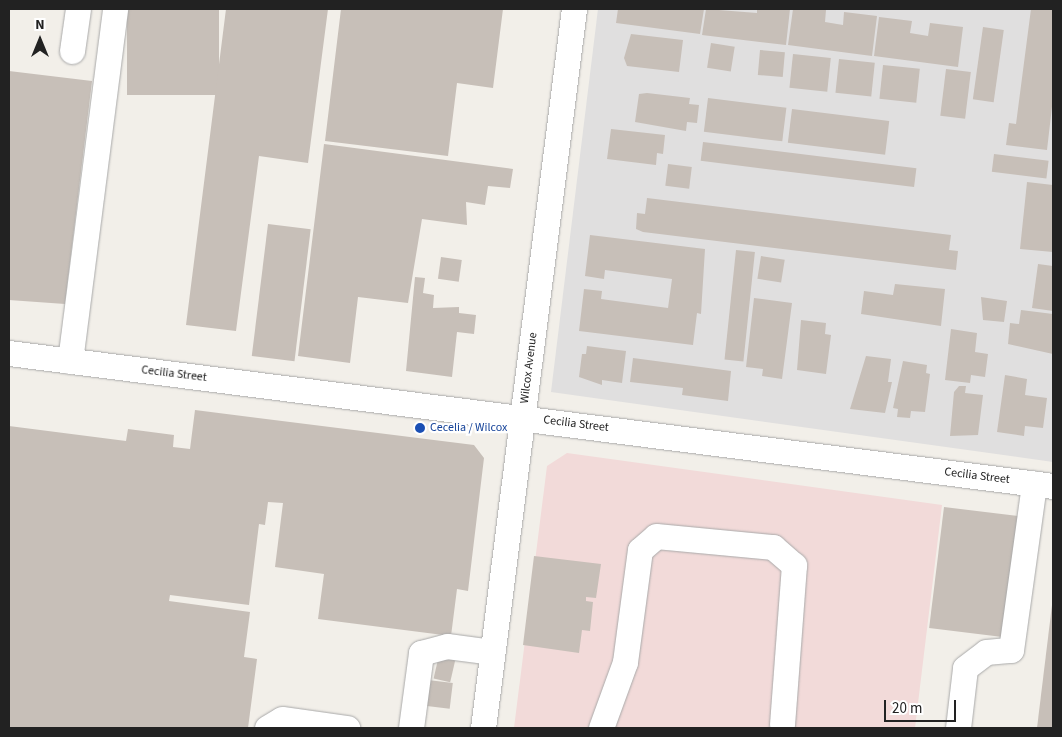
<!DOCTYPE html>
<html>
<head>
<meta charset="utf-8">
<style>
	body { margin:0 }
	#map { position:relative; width:1062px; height:737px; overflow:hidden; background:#f2efe9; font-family:"Source Sans 3",sans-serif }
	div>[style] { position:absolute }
	.residential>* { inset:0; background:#e0dfdf }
	.commercial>* { inset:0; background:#f2dad9 }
	.building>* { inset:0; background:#c7bfb8; transform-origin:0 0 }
	.roads { filter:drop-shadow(0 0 1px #a9a9a9) drop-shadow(0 0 1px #a9a9a9) }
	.minor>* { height:25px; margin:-12.5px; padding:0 12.5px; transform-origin:12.5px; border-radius:12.5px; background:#fff }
	.dots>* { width:14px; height:14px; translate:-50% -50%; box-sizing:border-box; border:2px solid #fff; border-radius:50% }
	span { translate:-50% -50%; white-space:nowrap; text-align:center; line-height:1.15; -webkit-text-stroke:4.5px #fff; paint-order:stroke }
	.street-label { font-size:12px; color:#222 }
	.transit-label { font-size:12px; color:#164399 }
	.left { translate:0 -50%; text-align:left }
	.frame { position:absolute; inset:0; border:10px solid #222; pointer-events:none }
	.north { position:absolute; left:15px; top:15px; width:50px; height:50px; -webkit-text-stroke:4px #fff; paint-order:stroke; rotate:0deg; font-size:14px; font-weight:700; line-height:20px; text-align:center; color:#222 }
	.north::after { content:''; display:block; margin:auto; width:18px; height:22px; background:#222; clip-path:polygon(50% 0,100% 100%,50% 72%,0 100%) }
	.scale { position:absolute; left:884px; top:700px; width:72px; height:22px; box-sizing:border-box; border:2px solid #222; border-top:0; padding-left:6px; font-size:15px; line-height:18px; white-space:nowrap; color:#222; -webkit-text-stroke:4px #fff; paint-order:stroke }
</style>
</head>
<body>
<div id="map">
	<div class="residential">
		<i style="clip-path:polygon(598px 9px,1053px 9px,1053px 462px,551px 392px)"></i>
	</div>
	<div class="commercial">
		<i style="clip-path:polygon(567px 453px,942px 505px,915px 728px,514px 728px,547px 466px)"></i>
	</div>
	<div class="building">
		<i style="left:127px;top:9px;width:92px;height:86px"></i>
		<i style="clip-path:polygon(226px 9px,328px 9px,308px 163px,259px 156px,236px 331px,186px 325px)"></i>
		<i style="clip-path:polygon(341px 9px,503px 9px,493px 88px,457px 83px,448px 156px,325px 141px)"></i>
		<i style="clip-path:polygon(618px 9px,704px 9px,700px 34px,616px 23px)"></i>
		<i style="clip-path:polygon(706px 9px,757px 13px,757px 9px,790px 9px,786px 45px,702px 35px)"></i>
		<i style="clip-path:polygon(793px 9px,826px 10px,825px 22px,843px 25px,844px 12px,877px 16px,872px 56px,788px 45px)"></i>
		<i style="clip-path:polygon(1031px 9px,1053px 9px,1053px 98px,1047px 150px,1006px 145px,1009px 123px,1016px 124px)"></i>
		<i style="clip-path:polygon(879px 17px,912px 21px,910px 33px,928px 36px,930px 23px,963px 27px,958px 67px,874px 56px)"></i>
		<i style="left:983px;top:27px;width:21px;height:73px;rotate:8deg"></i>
		<i style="clip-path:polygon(631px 34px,683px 40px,679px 72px,627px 66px,624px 58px)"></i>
		<i style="left:711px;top:43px;width:24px;height:25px;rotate:9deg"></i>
		<i style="left:760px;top:50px;width:25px;height:25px;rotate:5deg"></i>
		<i style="left:793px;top:54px;width:38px;height:34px;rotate:6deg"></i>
		<i style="left:839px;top:59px;width:36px;height:34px;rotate:6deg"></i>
		<i style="left:883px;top:65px;width:37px;height:34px;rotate:6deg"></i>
		<i style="left:946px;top:69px;width:25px;height:47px;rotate:7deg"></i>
		<i style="clip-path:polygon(9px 71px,92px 81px,65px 304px,9px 300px)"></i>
		<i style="clip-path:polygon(647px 93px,690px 98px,689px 104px,699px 105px,697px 123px,687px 122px,686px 131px,635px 122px,639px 94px)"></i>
		<i style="left:708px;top:98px;width:79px;height:34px;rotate:7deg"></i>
		<i style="left:792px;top:109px;width:98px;height:34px;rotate:7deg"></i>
		<i style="clip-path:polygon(611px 129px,665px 135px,663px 154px,657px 153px,656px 165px,607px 159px)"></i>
		<i style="left:703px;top:142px;width:215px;height:19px;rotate:7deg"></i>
		<i style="clip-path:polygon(324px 144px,513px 169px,510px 188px,488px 186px,485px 205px,466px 202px,467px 225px,422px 219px,408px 303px,358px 297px,350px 363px,298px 356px)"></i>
		<i style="left:994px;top:154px;width:55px;height:18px;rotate:7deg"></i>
		<i style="left:668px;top:164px;width:24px;height:22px;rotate:7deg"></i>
		<i style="clip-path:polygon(1027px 182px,1053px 185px,1053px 252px,1020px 249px)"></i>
		<i style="clip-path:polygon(647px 198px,951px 235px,949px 250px,958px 251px,956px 270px,643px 232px,636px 229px,637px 213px,645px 214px)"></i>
		<i style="left:268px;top:224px;width:43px;height:133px;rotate:7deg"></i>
		<i style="clip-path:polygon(590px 235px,705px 249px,701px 314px,697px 313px,693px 345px,579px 331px,584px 289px,602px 291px,601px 299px,668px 308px,672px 279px,605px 270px,604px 279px,585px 276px)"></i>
		<i style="left:736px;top:250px;width:19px;height:110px;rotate:6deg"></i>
		<i style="left:761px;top:256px;width:24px;height:23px;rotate:9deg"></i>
		<i style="left:441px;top:257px;width:21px;height:22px;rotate:8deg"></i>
		<i style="clip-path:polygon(1038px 264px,1053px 266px,1053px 311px,1032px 308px)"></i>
		<i style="clip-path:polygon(415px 277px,425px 278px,423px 293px,434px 295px,433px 308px,459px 307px,459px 313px,476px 315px,474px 334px,457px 332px,452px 377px,406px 371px)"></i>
		<i style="clip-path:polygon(895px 284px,945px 289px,941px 326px,861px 314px,864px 291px,893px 295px)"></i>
		<i style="clip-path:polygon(981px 297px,1007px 301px,1004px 322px,983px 320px)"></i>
		<i style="clip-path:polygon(754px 298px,792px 303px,782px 379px,762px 376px,763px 369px,746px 367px)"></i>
		<i style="clip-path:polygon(1021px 310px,1053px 314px,1053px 354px,1008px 344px,1010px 323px,1019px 324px)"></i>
		<i style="clip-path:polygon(801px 320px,826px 323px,825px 334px,831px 335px,826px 374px,797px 370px)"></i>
		<i style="clip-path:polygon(951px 329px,977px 333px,975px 352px,988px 354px,985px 377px,971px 375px,970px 383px,945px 380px)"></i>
		<i style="clip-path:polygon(587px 346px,626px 351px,622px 383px,602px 380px,602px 385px,579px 377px,582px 354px,586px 354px)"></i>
		<i style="clip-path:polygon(866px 356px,891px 359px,888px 382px,892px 382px,885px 413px,850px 409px)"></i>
		<i style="clip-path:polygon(633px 358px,731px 371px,728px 401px,682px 395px,683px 388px,630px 382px)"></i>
		<i style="clip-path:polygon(903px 361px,927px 365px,926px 373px,930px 374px,925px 412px,911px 411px,910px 418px,897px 417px,898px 409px,893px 408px)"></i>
		<i style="clip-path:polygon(1005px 375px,1027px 379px,1025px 395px,1047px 398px,1043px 428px,1025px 426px,1024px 436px,997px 432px)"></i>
		<i style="clip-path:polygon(959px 386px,966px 386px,965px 393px,983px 395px,978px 435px,950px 436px,954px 392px)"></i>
		<i style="clip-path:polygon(195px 410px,474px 445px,484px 458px,468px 591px,457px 589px,451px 636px,318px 619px,324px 574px,275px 567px,283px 503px,268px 502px,265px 525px,259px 524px,249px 605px,170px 595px,169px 601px,250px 612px,244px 657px,257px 659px,248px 728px,9px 728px,9px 426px,126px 441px,128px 429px,174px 435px,173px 447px,190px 449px)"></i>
		<i style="left:944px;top:507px;width:78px;height:122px;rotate:7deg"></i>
		<i style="clip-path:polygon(534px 556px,601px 564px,596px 598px,586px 597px,586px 601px,593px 602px,590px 631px,582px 630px,579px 653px,523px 645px)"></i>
		<i style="clip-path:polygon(1052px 605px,1053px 728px,1037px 728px)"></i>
		<i style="left:439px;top:655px;width:17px;height:24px;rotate:13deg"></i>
		<i style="left:428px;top:680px;width:25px;height:26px;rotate:7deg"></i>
	</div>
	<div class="roads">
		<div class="minor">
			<i style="left:72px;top:51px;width:42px;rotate:-81.9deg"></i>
			<i style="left:9px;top:353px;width:1052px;rotate:7.26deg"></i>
			<i style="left:70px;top:361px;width:355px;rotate:-82.7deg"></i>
			<i style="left:267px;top:728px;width:17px;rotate:-31deg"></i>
			<i style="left:282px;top:719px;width:66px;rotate:7.9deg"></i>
			<i style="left:411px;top:728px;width:76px;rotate:-82.4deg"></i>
			<i style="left:421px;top:653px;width:27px;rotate:-15deg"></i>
			<i style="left:447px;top:646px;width:45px;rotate:7.6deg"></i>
			<i style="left:483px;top:728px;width:725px;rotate:-82.79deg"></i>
			<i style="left:601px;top:728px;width:70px;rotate:-70deg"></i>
			<i style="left:625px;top:662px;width:113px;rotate:-82.4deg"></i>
			<i style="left:640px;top:550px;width:21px;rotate:-41deg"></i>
			<i style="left:656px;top:536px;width:118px;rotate:5.4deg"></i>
			<i style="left:773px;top:547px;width:28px;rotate:41deg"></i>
			<i style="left:794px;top:565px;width:160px;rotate:94.3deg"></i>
			<i style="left:958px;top:728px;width:60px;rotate:-83.3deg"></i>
			<i style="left:965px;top:668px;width:26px;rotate:-37deg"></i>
			<i style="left:986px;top:652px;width:25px;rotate:-5deg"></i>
			<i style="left:1011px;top:650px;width:168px;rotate:-82.1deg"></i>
		</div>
	</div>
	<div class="dots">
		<i style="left:420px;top:428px;background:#1a4fb4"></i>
	</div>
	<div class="street-label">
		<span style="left:529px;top:368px;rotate:-83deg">Wilcox Avenue</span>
		<span style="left:174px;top:374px;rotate:7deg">Cecilia Street</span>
		<span style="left:576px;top:424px;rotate:7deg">Cecilia Street</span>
		<span style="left:977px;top:476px;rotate:7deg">Cecilia Street</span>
	</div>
	<div class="transit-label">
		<span class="left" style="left:430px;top:428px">Cecelia / Wilcox</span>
	</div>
	<div class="frame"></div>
	<div class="north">N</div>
	<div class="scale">20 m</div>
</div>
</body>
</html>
